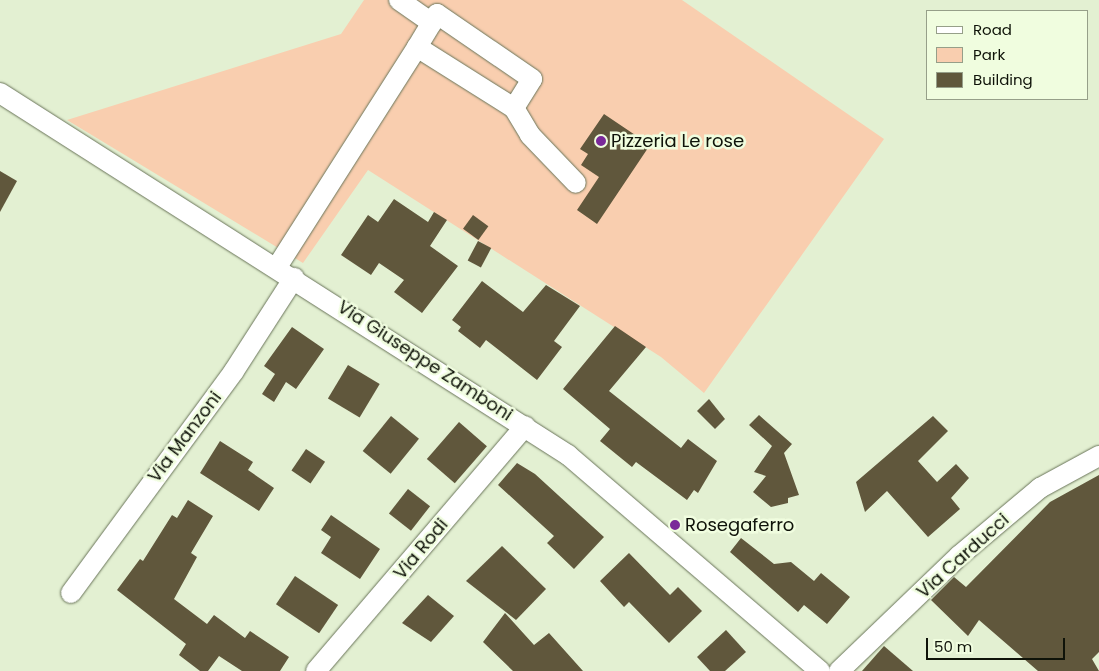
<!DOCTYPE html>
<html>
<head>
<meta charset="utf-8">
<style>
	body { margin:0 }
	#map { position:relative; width:1099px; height:671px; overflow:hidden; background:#e3f0d2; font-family:Poppins,sans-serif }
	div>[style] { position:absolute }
	.green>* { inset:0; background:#f9ceaf }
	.building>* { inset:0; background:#60573c; transform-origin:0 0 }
	.roads { filter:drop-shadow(0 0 1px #697459) drop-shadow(0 0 1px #697459) }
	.minor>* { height:20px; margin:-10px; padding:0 10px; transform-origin:10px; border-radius:10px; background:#fff }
	.dots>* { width:14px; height:14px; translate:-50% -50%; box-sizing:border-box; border:2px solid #f0fddf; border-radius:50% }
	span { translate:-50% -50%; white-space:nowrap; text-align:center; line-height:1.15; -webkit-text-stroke:5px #f0fddf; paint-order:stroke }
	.poi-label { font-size:18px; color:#0f1309 }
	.left { translate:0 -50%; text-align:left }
	.street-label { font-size:18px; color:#0f1309 }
	.legend { position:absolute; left:926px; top:10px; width:162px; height:90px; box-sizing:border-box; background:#f0fddf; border:1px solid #969f89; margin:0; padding:6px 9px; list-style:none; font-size:15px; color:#0f1309 }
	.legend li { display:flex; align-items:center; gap:10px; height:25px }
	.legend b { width:25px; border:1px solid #969f89 }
	.scale { position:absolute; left:926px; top:638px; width:139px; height:22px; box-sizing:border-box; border:2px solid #0f1309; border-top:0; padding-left:6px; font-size:15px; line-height:18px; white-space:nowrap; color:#0f1309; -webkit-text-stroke:4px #f0fddf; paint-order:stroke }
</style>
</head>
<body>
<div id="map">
	<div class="green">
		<i style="clip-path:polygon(364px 0,682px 0,884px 139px,704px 393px,661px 357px,368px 170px,303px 263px,67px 120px,341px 34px)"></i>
	</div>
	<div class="building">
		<i style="clip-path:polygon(604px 114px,650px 145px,597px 224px,577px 210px,599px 177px,581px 165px,588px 154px,580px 149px)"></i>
		<i style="clip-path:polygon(0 171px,17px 181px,0 212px)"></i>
		<i style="clip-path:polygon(394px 199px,428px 222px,434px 212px,447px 220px,430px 246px,458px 266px,422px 313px,394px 292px,404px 280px,379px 263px,371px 275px,341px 255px,368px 215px,378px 222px)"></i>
		<i style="left:473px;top:215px;width:19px;height:17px;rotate:36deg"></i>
		<i style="left:478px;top:241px;width:15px;height:22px;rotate:28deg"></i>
		<i style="clip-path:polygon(482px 281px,523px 312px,546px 285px,580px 306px,554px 341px,562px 347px,537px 380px,486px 340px,480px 348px,458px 331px,461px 327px,452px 320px)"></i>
		<i style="clip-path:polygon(615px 326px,646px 347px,609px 391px,681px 448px,688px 439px,717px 461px,698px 493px,694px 490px,687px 500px,636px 462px,632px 467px,600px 441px,610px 429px,563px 389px)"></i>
		<i style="clip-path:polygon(292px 327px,324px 349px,296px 389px,286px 382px,274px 402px,262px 394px,275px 374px,264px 366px)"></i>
		<i style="left:348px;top:365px;width:37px;height:39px;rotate:31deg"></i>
		<i style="clip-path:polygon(709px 399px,725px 419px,715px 429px,697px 411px)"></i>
		<i style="clip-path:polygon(759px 415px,792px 444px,784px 453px,799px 495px,788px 498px,788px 503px,771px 507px,753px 492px,766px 476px,754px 472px,772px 446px,749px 425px)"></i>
		<i style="left:391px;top:416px;width:36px;height:45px;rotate:39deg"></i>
		<i style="clip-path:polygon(933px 416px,948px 431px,918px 461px,937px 482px,956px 464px,969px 478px,951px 498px,960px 509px,928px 537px,887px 491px,865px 512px,856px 482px)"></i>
		<i style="left:459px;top:422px;width:37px;height:49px;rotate:41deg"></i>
		<i style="clip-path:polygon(220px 441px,253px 462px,248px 470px,274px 488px,259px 511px,200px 473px)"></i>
		<i style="left:306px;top:449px;width:23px;height:26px;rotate:34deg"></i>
		<i style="clip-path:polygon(517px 463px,535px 474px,604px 537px,574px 569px,547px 543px,554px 536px,498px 485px)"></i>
		<i style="clip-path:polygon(1099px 475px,1099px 652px,1092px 659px,1099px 671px,1038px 671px,979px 620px,968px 636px,931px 600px,954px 577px,966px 587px,1050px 502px)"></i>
		<i style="left:408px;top:489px;width:28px;height:31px;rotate:38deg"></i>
		<i style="clip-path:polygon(188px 500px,213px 516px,191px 553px,197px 557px,174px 599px,207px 624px,214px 615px,245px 638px,250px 631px,289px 657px,280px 671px,242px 671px,219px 656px,208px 671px,200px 671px,179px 655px,186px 644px,117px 590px,140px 559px,143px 561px,172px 515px,177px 518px)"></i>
		<i style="clip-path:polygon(331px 515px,380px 549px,360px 579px,321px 553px,331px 537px,321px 530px)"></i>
		<i style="clip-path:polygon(741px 538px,774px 564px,791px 562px,814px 581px,821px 573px,850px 597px,827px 624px,804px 605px,798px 612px,730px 552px)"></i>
		<i style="clip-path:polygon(502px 546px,546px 589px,516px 620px,466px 581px)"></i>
		<i style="clip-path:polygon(629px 553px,670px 595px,678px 587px,702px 611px,669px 643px,629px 602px,624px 607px,600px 581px)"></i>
		<i style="left:295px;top:576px;width:52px;height:34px;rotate:34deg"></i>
		<i style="clip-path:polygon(428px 595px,454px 616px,431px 642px,402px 623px)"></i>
		<i style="clip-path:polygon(505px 613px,534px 645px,549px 633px,583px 671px,513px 671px,483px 642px)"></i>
		<i style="clip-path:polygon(726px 630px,746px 652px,725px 671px,710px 671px,697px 657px)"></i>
		<i style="clip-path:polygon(884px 646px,913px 671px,862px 671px)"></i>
	</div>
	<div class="roads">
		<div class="minor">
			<i style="left:399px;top:0;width:40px;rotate:34.9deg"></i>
			<i style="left:0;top:93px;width:674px;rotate:32.51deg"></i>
			<i style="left:568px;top:455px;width:332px;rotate:40.6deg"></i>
			<i style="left:514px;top:108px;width:31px;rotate:59deg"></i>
			<i style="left:530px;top:135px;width:66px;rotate:46.2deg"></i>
			<i style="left:277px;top:267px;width:261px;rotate:-57.5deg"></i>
			<i style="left:417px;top:47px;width:115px;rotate:32.2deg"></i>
			<i style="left:514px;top:108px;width:34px;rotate:-58deg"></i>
			<i style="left:532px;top:79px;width:115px;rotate:-145.6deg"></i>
			<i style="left:437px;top:14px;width:39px;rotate:121deg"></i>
			<i style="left:71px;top:593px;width:275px;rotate:-53.7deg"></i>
			<i style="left:234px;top:371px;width:111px;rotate:-57.2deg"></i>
			<i style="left:316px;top:671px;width:322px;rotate:-49.5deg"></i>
			<i style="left:839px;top:671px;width:166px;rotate:-43.8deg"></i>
			<i style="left:959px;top:556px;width:106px;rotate:-40deg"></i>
			<i style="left:1040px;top:488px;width:67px;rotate:-28.5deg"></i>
		</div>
	</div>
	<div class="dots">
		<i style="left:601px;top:141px;background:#7a2999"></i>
		<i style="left:675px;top:525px;background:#7a2999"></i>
	</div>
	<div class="poi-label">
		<span class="left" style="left:611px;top:141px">Pizzeria Le rose</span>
		<span class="left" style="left:685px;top:525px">Rosegaferro</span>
	</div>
	<div class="street-label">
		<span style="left:425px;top:361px;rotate:33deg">Via Giuseppe Zamboni</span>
		<span style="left:185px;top:437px;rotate:-53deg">Via Manzoni</span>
		<span style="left:421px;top:549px;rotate:-50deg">Via Rodi</span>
		<span style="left:963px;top:556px;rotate:-42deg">Via Carducci</span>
	</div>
	<ul class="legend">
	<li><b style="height:6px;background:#fff"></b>Road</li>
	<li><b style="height:14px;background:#f9ceaf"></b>Park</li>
	<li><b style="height:14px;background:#60573c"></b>Building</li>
	</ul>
	<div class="scale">50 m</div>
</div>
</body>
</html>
